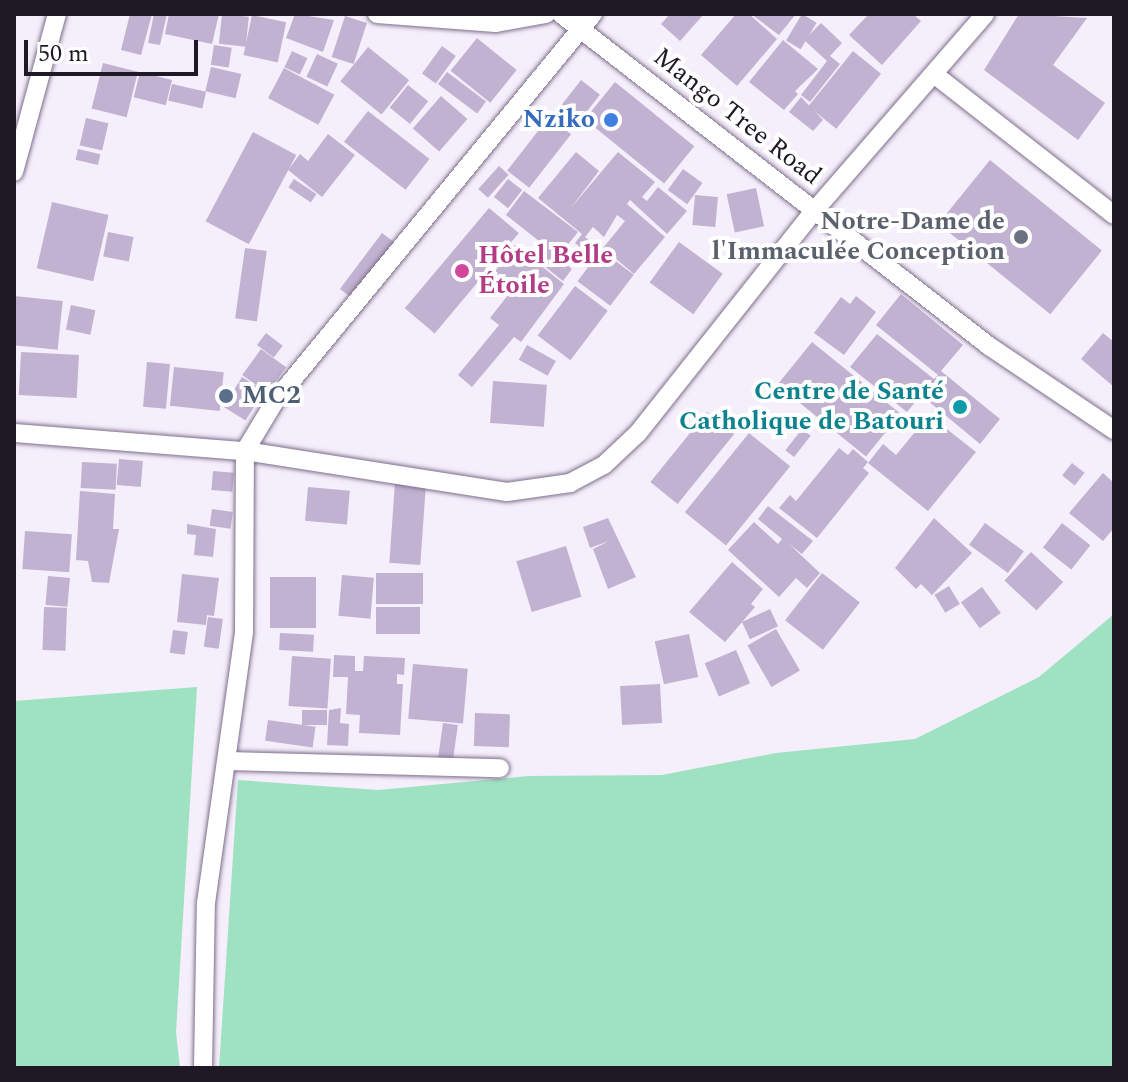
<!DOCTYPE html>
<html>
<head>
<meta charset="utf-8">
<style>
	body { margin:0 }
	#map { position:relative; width:1128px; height:1082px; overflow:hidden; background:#f5eefb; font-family:Spectral,serif }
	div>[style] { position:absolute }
	.green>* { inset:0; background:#9fe2c1 }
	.building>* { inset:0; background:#c2b2d1; transform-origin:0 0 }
	.roads { filter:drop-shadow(0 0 2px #7d6e8b) drop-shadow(0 0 2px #7d6e8b) }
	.street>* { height:18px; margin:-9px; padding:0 9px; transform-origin:9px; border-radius:9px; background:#fff }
	.dots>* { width:22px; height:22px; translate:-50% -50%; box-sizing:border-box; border:4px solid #fff; border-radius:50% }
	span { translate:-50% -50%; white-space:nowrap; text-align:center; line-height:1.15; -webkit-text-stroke:8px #fff; paint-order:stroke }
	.street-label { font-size:26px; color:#1f1925 }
	.shop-label { font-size:26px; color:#366cbe; font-weight:700 }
	.right { translate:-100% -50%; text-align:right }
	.worship-label { font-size:26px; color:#5b616d; font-weight:700 }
	.hotel-label { font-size:26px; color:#b23c85; font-weight:700 }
	.left { translate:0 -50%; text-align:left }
	.culture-label { font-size:26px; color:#0d838f; font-weight:700 }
	.service-label { font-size:26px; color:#4e5e75; font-weight:700 }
	.frame { position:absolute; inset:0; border:16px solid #1f1925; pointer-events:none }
	.scale { position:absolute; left:24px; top:40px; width:174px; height:36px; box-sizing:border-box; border:4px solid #1f1925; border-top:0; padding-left:10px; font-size:24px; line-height:28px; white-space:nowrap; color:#1f1925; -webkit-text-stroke:6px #fff; paint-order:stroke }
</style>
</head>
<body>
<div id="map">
	<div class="green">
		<i style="clip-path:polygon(1114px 614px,1114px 1068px,219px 1068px,238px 780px,378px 790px,529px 776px,662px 775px,776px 753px,915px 739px,1039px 677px)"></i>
		<i style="clip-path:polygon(197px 687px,176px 1032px,180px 1068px,14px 1068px,14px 701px)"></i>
	</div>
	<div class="building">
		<i style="clip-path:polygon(130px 14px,152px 14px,141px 55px,121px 50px)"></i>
		<i style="clip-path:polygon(154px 14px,167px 14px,160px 45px,148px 43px)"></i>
		<i style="clip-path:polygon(169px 14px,219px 14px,212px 44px,165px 34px)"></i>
		<i style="left:222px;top:14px;width:27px;height:30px;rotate:6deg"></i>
		<i style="clip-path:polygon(295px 14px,334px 20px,323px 52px,286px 38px)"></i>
		<i style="clip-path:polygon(670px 14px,704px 14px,680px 41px,661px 24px)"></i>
		<i style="clip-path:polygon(736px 14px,749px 14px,777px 39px,737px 86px,701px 55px)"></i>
		<i style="clip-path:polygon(751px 14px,796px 14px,779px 35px)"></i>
		<i style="left:802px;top:14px;width:17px;height:31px;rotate:31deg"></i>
		<i style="clip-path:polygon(869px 14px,913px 14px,921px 21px,882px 65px,849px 35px)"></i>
		<i style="clip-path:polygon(1019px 14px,1087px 18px,1053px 65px,1105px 103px,1078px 140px,984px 70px)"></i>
		<i style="left:252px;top:15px;width:35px;height:41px;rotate:12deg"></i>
		<i style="left:345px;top:16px;width:23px;height:43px;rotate:18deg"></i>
		<i style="clip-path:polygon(821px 23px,842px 43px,830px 56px,840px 64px,810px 102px,801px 95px,827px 61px,804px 40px)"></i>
		<i style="left:477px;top:38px;width:51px;height:42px;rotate:39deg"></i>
		<i style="clip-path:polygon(783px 40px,818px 69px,795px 91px,798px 94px,784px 110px,749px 82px)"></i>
		<i style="left:214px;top:45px;width:18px;height:20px;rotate:9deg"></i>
		<i style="left:442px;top:46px;width:17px;height:34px;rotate:36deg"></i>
		<i style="left:368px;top:47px;width:53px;height:44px;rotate:39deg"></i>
		<i style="left:292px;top:51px;width:17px;height:18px;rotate:25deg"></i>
		<i style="left:853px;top:51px;width:36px;height:71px;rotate:39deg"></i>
		<i style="left:317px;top:54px;width:23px;height:25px;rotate:25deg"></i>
		<i style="left:103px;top:63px;width:36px;height:47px;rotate:14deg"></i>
		<i style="left:211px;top:67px;width:31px;height:25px;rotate:13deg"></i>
		<i style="left:284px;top:68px;width:57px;height:34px;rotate:28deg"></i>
		<i style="left:140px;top:72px;width:33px;height:26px;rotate:14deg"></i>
		<i style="left:447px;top:72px;width:49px;height:15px;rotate:37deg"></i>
		<i style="left:581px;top:80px;width:24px;height:31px;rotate:38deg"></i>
		<i style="left:615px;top:82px;width:102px;height:48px;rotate:39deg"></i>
		<i style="left:172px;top:84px;width:35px;height:17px;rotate:13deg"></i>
		<i style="left:408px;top:85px;width:26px;height:29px;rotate:39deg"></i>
		<i style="left:441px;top:96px;width:35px;height:43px;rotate:41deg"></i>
		<i style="clip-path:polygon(801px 97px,823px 120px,813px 131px,789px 112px)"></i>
		<i style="left:368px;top:111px;width:78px;height:39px;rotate:38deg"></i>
		<i style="left:549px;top:117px;width:28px;height:68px;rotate:38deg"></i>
		<i style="left:86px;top:118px;width:23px;height:28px;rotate:13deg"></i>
		<i style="left:253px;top:132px;width:49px;height:101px;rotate:28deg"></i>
		<i style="clip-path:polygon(328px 134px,355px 155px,322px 197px,288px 170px,300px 154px,308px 161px)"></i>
		<i style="left:78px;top:149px;width:23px;height:11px;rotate:13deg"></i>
		<i style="clip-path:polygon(576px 152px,599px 171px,570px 209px,618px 152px,655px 182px,642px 197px,647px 201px,658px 187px,687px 211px,667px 234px,630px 200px,627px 204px,665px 237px,634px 274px,603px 248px,625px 221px,617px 215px,604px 237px,593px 227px,585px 237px,592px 242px,585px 251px,575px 243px,582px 234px,538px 198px)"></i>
		<i style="left:990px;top:160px;width:144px;height:82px;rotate:39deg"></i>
		<i style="left:499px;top:166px;width:13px;height:31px;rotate:42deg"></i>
		<i style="left:683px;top:169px;width:24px;height:26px;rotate:36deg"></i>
		<i style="left:294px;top:179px;width:27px;height:10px;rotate:34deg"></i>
		<i style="left:508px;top:179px;width:18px;height:23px;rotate:38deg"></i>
		<i style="left:756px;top:188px;width:39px;height:30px;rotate:78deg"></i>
		<i style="clip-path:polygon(524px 191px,578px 232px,558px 257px,572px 269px,563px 281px,529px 254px,539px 241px,506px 215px)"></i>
		<i style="left:695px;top:195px;width:23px;height:30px;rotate:5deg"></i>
		<i style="left:52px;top:202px;width:58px;height:68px;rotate:13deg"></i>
		<i style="left:489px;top:208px;width:39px;height:131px;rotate:40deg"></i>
		<i style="left:108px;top:232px;width:26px;height:25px;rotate:11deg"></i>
		<i style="left:382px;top:233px;width:20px;height:70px;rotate:37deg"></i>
		<i style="left:679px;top:242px;width:54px;height:50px;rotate:36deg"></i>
		<i style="clip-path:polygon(515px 245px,564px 284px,521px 342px,514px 337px,472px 387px,458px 375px,499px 325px,490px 318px,512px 290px,492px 275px)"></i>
		<i style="left:245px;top:248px;width:22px;height:71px;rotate:8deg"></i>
		<i style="left:601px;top:250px;width:41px;height:39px;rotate:37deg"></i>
		<i style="left:575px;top:286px;width:41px;height:62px;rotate:37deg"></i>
		<i style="clip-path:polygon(901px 294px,963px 345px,941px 371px,1000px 419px,980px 444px,921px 395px,907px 412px,850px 367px,877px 334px,934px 379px,938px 375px,876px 325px)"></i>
		<i style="left:14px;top:296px;width:49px;height:49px;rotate:6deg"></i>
		<i style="clip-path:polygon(856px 296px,876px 312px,844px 355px,814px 333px,841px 297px,850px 304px)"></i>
		<i style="left:71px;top:305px;width:25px;height:25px;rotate:12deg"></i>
		<i style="left:266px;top:333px;width:21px;height:15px;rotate:37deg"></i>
		<i style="clip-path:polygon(1103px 333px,1114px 342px,1114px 387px,1081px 359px)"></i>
		<i style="left:812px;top:342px;width:114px;height:55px;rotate:39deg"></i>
		<i style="left:527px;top:345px;width:33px;height:17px;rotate:29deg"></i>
		<i style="left:261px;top:349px;width:31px;height:32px;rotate:36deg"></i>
		<i style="left:21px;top:352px;width:58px;height:43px;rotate:3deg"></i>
		<i style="left:147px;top:362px;width:23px;height:45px;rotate:5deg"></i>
		<i style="left:174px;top:367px;width:50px;height:39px;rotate:6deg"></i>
		<i style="left:242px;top:377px;width:26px;height:35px;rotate:32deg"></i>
		<i style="left:493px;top:381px;width:54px;height:42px;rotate:4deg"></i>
		<i style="left:707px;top:412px;width:35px;height:90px;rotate:39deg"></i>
		<i style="clip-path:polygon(929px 415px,976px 452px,928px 511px,868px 463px,883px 444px,896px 455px)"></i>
		<i style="left:802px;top:429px;width:11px;height:27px;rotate:38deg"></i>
		<i style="left:749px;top:433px;width:53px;height:102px;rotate:39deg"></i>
		<i style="clip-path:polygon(839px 448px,848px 455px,853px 449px,868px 462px,863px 468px,869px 473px,817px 538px,779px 508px,790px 495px,796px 501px)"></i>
		<i style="left:119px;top:459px;width:24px;height:26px;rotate:5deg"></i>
		<i style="left:82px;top:462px;width:35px;height:26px;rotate:3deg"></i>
		<i style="left:1072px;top:463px;width:16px;height:16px;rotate:38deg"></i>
		<i style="left:213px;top:471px;width:21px;height:19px;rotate:5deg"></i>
		<i style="clip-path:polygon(1103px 473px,1114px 483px,1114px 528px,1103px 541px,1069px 513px)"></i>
		<i style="left:395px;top:482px;width:31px;height:81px;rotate:4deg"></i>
		<i style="left:308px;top:487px;width:42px;height:34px;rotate:5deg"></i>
		<i style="clip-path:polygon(80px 491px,115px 494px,113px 529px,119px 529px,109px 583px,92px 582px,88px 561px,76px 560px)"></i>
		<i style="clip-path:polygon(768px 506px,813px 541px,802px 554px,789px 544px,820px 573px,807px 588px,796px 578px,779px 597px,728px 550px,754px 522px,778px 544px,782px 539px,758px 519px)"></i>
		<i style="left:212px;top:509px;width:21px;height:17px;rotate:8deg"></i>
		<i style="clip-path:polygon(608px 518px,636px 577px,608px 589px,593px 549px,609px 541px,590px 548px,583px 527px)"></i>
		<i style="clip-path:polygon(934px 518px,972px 553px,932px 595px,921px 584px,916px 589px,895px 568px)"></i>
		<i style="left:985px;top:523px;width:48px;height:27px;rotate:36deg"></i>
		<i style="left:1062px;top:523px;width:36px;height:31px;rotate:38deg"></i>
		<i style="clip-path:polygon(187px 524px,216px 529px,213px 557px,194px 555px,196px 535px,187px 534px)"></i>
		<i style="left:25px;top:531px;width:47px;height:38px;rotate:4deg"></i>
		<i style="left:566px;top:546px;width:53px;height:52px;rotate:73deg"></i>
		<i style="left:1031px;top:552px;width:44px;height:39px;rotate:43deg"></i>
		<i style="clip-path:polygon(732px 562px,763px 589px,751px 604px,755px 607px,725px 642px,689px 612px)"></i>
		<i style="left:376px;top:573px;width:47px;height:31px"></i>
		<i style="left:822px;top:573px;width:48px;height:60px;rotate:38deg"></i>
		<i style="clip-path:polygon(182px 574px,219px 578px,214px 616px,207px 615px,206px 625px,177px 622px)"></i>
		<i style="left:342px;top:575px;width:32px;height:41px;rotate:5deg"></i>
		<i style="left:48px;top:576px;width:22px;height:29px;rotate:5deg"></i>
		<i style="left:270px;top:577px;width:46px;height:51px"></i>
		<i style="left:949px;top:586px;width:21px;height:17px;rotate:59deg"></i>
		<i style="left:982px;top:587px;width:32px;height:26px;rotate:54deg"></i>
		<i style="left:44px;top:607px;width:23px;height:43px;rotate:2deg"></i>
		<i style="left:376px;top:607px;width:44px;height:27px"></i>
		<i style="left:770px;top:609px;width:19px;height:31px;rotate:65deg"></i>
		<i style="left:208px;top:617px;width:15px;height:30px;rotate:8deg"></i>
		<i style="left:776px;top:629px;width:48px;height:33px;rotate:60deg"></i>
		<i style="left:173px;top:630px;width:15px;height:23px;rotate:8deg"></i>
		<i style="left:280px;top:633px;width:34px;height:17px;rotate:3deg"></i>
		<i style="left:689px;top:634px;width:44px;height:35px;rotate:78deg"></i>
		<i style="left:736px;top:650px;width:36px;height:34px;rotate:67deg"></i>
		<i style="clip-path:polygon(334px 655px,355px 656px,355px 671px,363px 671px,364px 656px,405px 658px,404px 675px,397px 674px,397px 684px,403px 684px,400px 735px,359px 733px,360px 715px,346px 714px,348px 677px,333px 677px)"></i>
		<i style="left:292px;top:656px;width:39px;height:50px;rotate:4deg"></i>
		<i style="left:413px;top:664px;width:55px;height:55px;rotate:5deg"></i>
		<i style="left:660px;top:684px;width:39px;height:40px;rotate:87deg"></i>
		<i style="clip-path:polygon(341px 708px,340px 723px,349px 724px,348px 746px,327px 745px,329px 710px)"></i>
		<i style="left:302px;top:710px;width:25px;height:15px"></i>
		<i style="left:475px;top:713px;width:35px;height:33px;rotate:2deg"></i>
		<i style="left:268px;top:720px;width:48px;height:21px;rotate:8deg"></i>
		<i style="left:443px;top:723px;width:15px;height:36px;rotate:8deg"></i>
	</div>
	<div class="roads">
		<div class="street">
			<i style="left:377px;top:14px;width:119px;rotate:4.3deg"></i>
			<i style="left:496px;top:23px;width:51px;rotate:-10.2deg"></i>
			<i style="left:561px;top:14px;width:542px;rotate:37.8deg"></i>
			<i style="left:989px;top:346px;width:151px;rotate:33.9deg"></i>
			<i style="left:935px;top:75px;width:227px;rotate:38deg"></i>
			<i style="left:14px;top:172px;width:164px;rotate:-74.8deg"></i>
			<i style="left:14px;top:433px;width:232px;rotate:4.5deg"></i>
			<i style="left:245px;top:451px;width:265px;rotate:8.9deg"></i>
			<i style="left:507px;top:492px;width:64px;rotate:-8.1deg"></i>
			<i style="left:570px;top:483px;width:38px;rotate:-28deg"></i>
			<i style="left:604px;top:465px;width:47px;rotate:-43.3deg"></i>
			<i style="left:638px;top:433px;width:283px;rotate:-51.6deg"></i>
			<i style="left:814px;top:211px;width:261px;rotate:-49deg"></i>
			<i style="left:227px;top:761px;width:273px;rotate:1.5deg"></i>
			<i style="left:203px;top:1068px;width:165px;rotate:-89deg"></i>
			<i style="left:206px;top:903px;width:275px;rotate:-82deg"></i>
			<i style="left:244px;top:631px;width:180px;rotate:-89.7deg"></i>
			<i style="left:245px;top:451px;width:58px;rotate:-59deg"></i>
			<i style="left:275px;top:401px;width:501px;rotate:-50.59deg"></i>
		</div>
	</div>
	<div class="dots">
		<i style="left:611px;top:120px;background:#3f7fe0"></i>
		<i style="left:1021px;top:237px;background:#6b7280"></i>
		<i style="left:462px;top:271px;background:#d1479c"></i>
		<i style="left:226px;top:396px;background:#5c6f8a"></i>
		<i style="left:960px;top:407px;background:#0f9aa8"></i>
	</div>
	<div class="street-label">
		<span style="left:737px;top:117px;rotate:38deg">Mango Tree Road</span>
	</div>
	<div class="shop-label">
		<span class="right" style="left:595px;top:120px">Nziko</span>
	</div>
	<div class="worship-label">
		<span class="right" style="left:1005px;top:237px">Notre-Dame de<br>l'Immaculée Conception</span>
	</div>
	<div class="hotel-label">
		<span class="left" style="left:478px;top:271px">Hôtel Belle<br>Étoile</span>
	</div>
	<div class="culture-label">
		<span class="right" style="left:944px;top:407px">Centre de Santé<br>Catholique de Batouri</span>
	</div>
	<div class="service-label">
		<span class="left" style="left:242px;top:396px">MC2</span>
	</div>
	<div class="frame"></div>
	<div class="scale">50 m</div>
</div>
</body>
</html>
